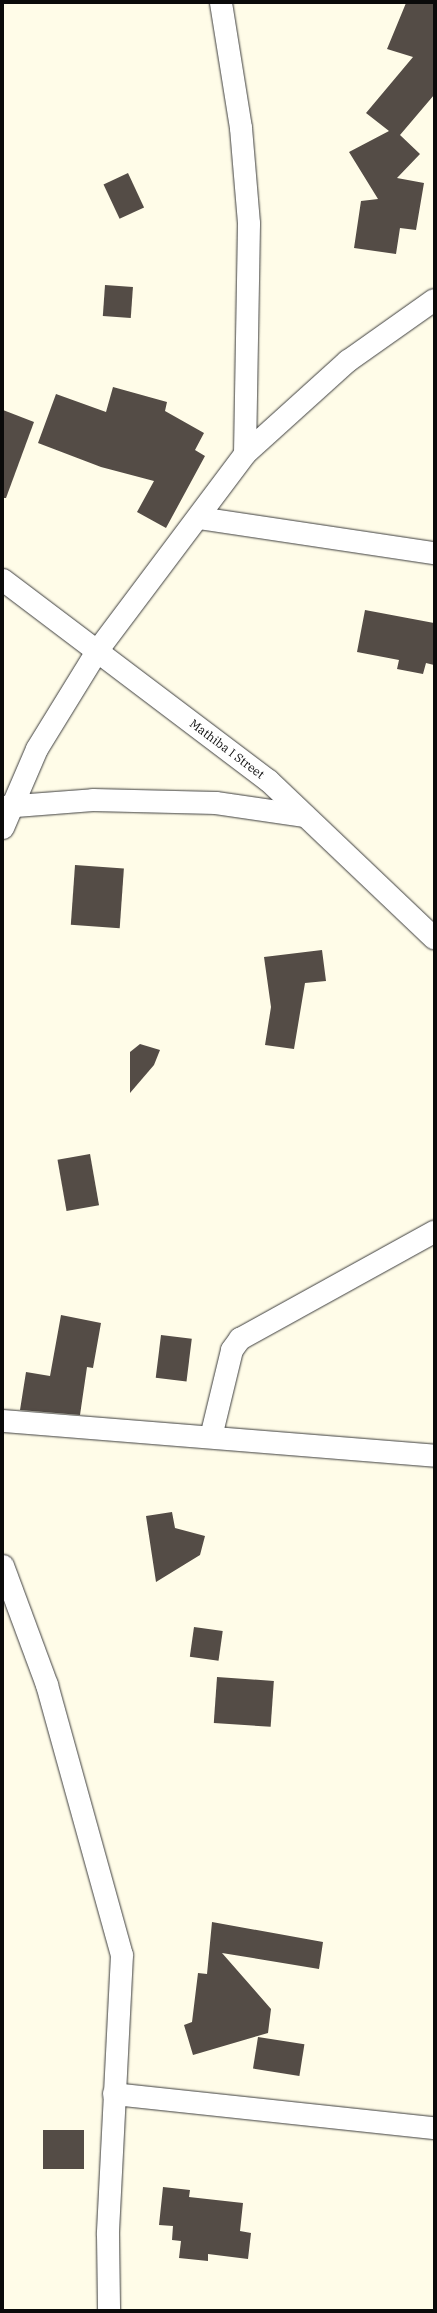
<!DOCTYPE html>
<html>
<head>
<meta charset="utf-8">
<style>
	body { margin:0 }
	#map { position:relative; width:437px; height:2313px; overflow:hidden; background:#fffce8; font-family:"IBM Plex Serif",serif }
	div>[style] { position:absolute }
	.building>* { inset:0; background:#544c46; transform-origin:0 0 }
	.roads { filter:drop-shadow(0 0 1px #3d3d3d) drop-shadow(0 0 1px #3d3d3d) }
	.minor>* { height:22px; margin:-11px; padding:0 11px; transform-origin:11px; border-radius:11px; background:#fff }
	.tertiary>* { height:22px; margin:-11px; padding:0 11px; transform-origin:11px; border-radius:11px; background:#fff }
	span { translate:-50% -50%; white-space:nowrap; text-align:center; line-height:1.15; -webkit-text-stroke:4px #fff; paint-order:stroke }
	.street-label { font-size:12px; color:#0a0a0a }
	.frame { position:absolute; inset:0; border:4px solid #0a0a0a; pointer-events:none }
</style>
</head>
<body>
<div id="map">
	<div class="building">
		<i style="clip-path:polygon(406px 3px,434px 3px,434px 95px,400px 135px,420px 154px,397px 178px,424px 183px,416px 230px,400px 228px,396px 254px,354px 248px,361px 201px,378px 199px,349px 152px,389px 131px,366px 113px,413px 57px,387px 49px)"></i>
		<i style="left:128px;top:173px;width:38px;height:27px;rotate:65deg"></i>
		<i style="left:105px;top:285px;width:28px;height:31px;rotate:4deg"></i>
		<i style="clip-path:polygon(113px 387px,167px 402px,165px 411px,204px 433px,195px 450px,205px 456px,166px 528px,137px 512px,154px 481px,101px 467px,38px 443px,56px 394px,106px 412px)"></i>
		<i style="clip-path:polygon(3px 410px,34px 422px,6px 498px,3px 498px)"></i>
		<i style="clip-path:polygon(365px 610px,434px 623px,434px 665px,426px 663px,423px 674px,397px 669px,399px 660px,357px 652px)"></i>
		<i style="left:75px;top:865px;width:49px;height:60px;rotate:4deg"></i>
		<i style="clip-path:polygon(322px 950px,326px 981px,305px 983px,294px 1049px,265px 1045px,271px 1007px,264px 957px)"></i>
		<i style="clip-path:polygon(140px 1044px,160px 1050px,154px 1065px,130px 1093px,130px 1052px)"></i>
		<i style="left:90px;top:1154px;width:52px;height:33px;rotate:80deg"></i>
		<i style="clip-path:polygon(61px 1315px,101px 1323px,93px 1368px,87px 1367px,80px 1415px,20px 1410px,26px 1372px,50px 1376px)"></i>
		<i style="left:161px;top:1335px;width:31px;height:43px;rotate:7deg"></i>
		<i style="clip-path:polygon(172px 1512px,175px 1528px,205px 1536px,200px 1555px,156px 1582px,146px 1516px)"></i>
		<i style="left:194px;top:1627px;width:29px;height:30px;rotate:8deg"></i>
		<i style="left:217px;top:1677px;width:57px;height:46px;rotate:4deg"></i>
		<i style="clip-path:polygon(212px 1922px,323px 1942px,319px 1969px,222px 1953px,271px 2009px,268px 2033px,193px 2055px,184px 2025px,192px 2022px,198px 1973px,207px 1974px)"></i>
		<i style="left:258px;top:2037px;width:47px;height:32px;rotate:9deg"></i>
		<i style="left:43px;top:2130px;width:41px;height:39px"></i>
		<i style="clip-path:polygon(163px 2187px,190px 2190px,189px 2197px,243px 2203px,240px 2231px,251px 2233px,248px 2259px,208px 2254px,208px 2261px,179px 2258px,181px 2241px,172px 2240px,173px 2226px,159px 2225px)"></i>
	</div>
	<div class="roads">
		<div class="minor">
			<i style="left:221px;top:3px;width:127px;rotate:80.9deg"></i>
			<i style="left:241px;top:128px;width:96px;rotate:85.2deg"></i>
			<i style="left:249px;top:224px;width:230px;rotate:91deg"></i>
			<i style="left:199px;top:518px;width:238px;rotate:8.5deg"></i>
			<i style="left:3px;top:807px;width:90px;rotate:-4.4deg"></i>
			<i style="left:93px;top:800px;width:123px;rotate:1.4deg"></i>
			<i style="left:216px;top:803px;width:90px;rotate:8.3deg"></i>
			<i style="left:3px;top:828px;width:86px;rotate:-66.7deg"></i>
			<i style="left:37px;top:749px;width:116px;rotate:-58.4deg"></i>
			<i style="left:98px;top:650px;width:245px;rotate:-53.1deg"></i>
			<i style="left:245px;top:454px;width:139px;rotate:-42.1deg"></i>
			<i style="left:348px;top:361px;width:105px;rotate:-35.3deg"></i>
			<i style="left:3px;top:1421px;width:432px;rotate:4.6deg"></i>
			<i style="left:211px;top:1437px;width:89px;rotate:-76.4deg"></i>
			<i style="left:232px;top:1350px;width:14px;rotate:-54deg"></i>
			<i style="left:240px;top:1339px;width:222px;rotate:-28.9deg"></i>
			<i style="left:3px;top:1566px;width:127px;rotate:69.7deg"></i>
			<i style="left:47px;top:1685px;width:280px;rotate:74.5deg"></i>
			<i style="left:122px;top:1955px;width:280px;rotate:92.9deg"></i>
			<i style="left:108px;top:2235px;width:75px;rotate:89.2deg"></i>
			<i style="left:114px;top:2094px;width:322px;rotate:6.1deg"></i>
		</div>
		<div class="tertiary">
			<i style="left:3px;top:580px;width:333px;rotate:37.1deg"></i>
			<i style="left:269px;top:781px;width:228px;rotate:43.6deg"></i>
		</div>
	</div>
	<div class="street-label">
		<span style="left:227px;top:749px;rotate:37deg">Mathiba I Street</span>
	</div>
	<div class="frame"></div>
</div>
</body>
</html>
